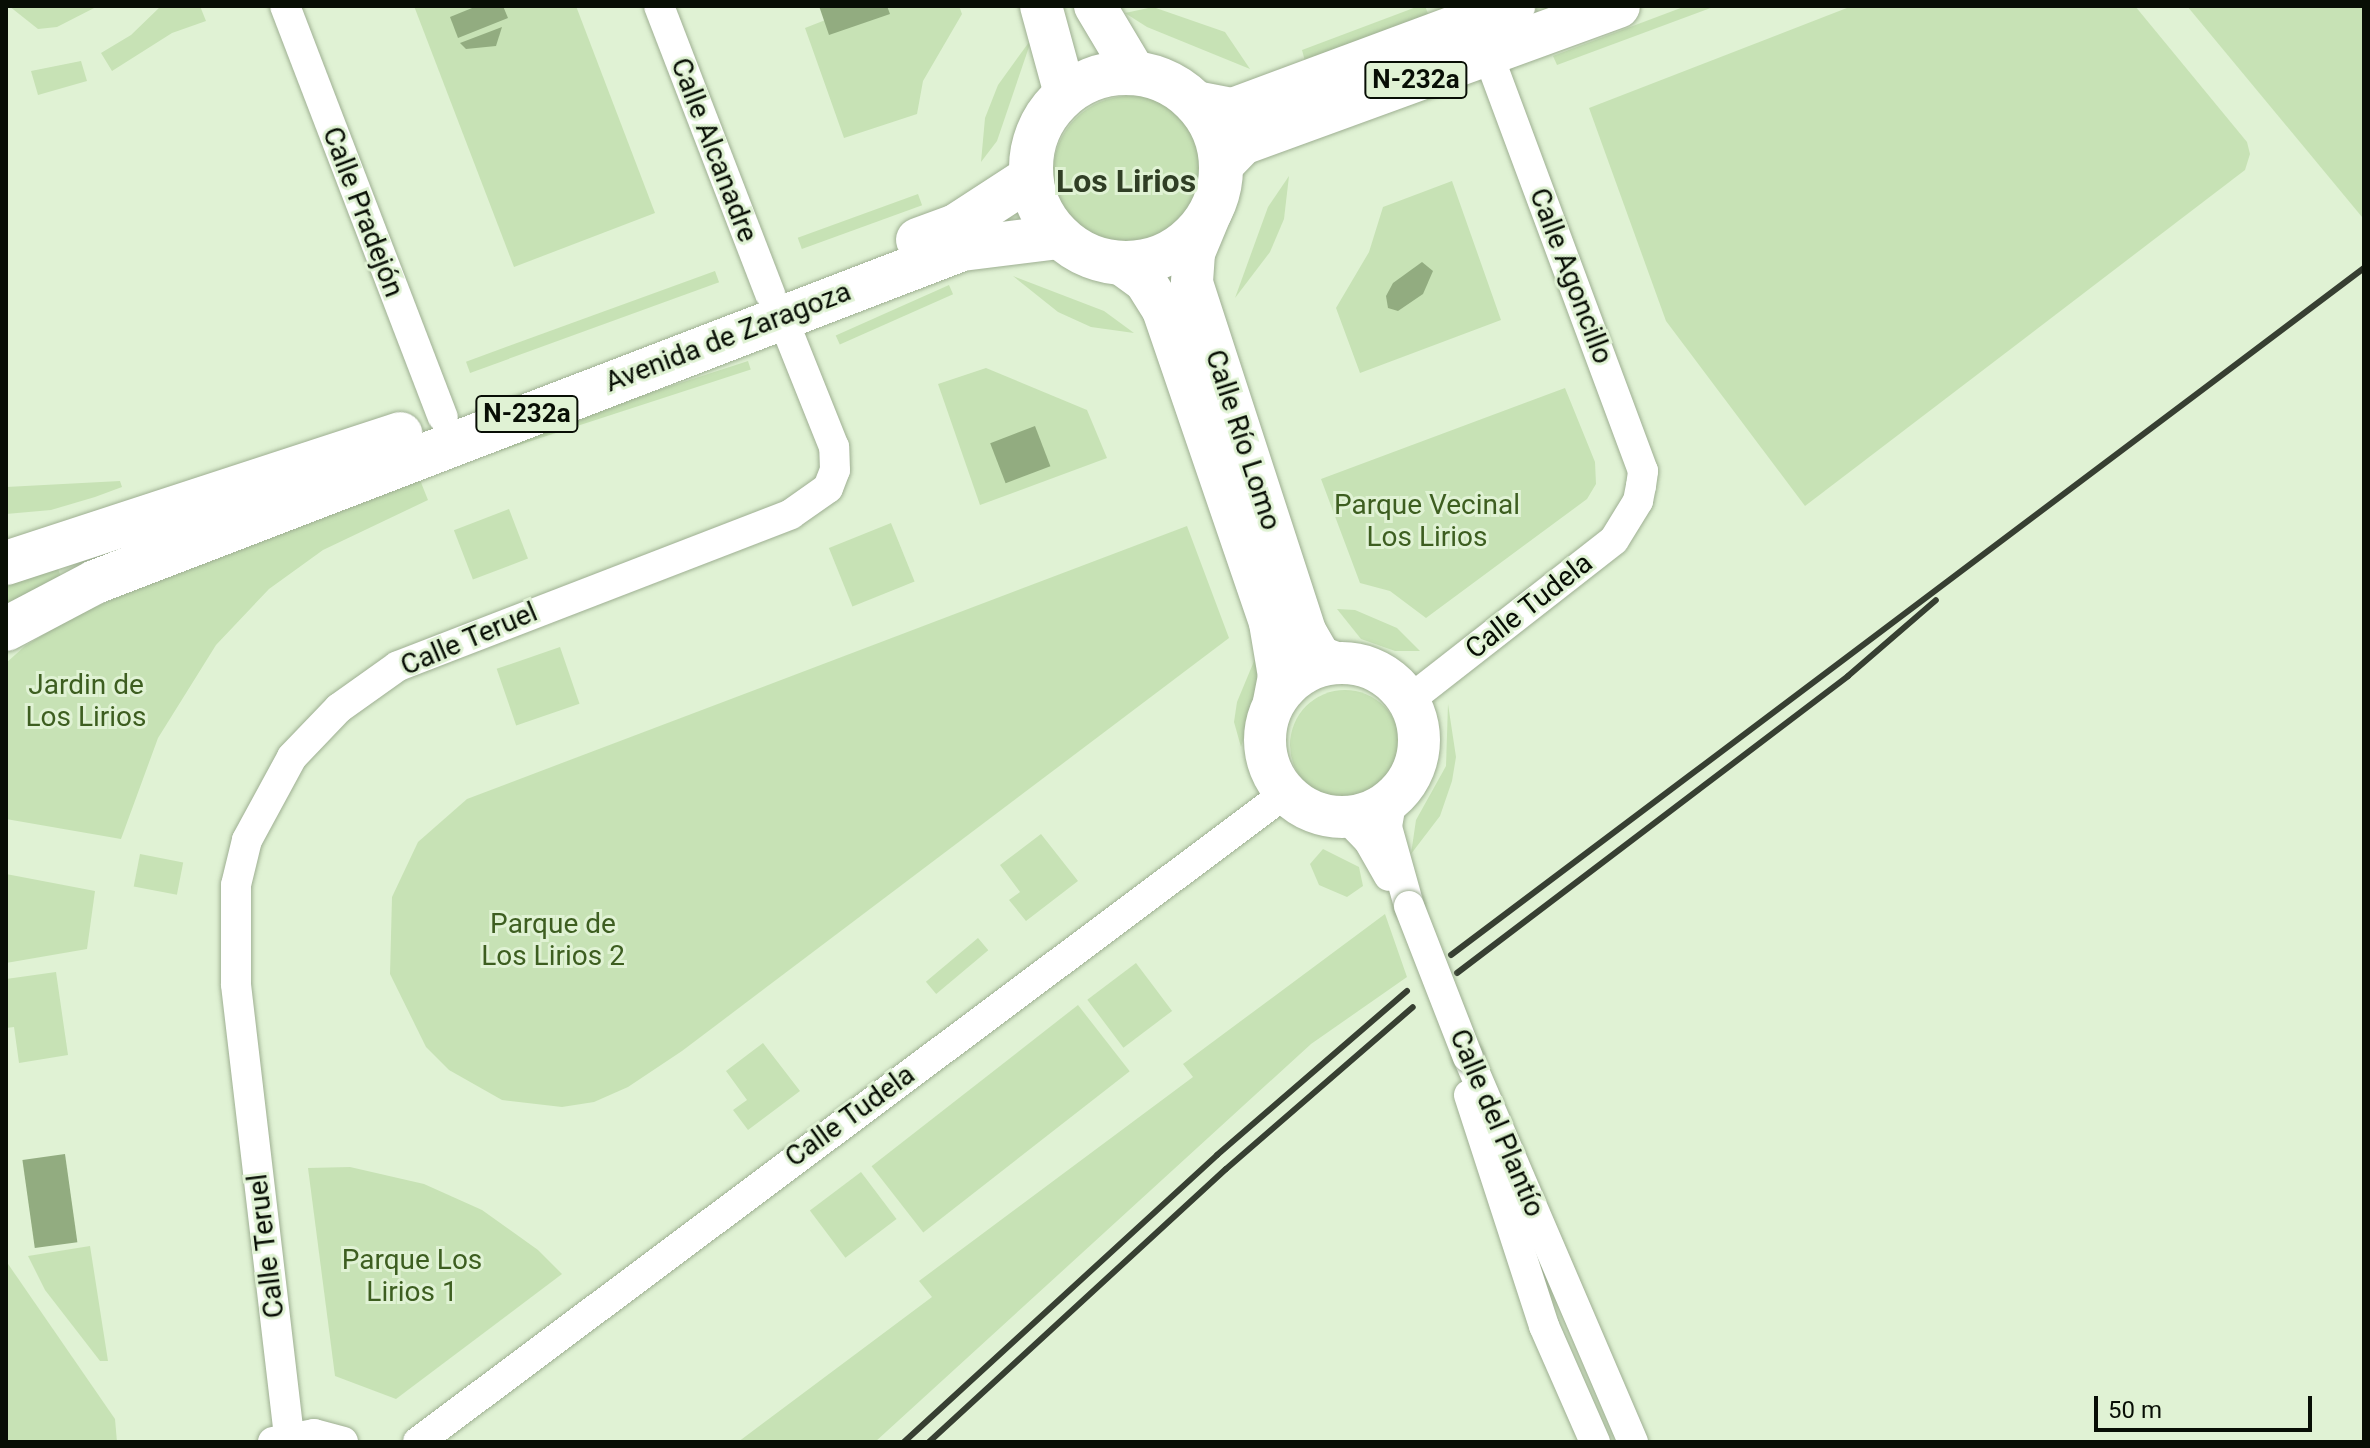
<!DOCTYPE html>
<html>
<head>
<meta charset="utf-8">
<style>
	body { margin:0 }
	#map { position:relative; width:2370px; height:1448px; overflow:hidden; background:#e0f2d4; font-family:Roboto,sans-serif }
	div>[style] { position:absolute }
	.green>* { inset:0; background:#c7e2b5; transform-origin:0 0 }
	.round { border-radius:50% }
	.water>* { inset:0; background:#92ac80; transform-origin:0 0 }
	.roads { filter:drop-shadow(0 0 2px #9eaf92) drop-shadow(0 0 2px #9eaf92) }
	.street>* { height:30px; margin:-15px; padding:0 15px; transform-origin:15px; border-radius:15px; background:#fff }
	.secondary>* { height:42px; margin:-21px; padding:0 21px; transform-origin:21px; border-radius:21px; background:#fff }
	.secondary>.ring { margin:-21px; padding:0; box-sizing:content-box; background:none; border:42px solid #fff; border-radius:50% }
	.primary>* { height:44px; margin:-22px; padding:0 22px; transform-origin:22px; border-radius:22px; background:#fff }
	.primary>.ring { margin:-22px; padding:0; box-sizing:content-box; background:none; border:44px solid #fff; border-radius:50% }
	.rail>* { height:6px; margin:-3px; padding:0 3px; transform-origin:3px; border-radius:3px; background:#373f32 }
	.bridges { filter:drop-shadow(0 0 2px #9eaf92) drop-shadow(0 0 2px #9eaf92) }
	.street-bridge>* { height:30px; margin:-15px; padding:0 15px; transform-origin:15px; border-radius:15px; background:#fff }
	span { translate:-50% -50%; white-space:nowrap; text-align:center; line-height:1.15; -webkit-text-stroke:6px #e0f2d4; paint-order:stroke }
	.shield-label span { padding:2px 6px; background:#e0f2d4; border:2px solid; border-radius:6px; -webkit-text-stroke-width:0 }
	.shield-label { font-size:26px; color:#080e05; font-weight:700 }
	.street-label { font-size:28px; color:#080e05 }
	.park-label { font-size:28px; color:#3d5e20 }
	.quarter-label { font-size:32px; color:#303e25; font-weight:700 }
	.frame { position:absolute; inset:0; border:8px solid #080e05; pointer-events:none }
	.scale { position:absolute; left:2094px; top:1396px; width:218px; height:36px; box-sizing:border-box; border:4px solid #080e05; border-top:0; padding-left:10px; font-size:24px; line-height:28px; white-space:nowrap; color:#080e05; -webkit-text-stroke:6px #e0f2d4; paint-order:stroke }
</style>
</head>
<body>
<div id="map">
	<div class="green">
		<i style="clip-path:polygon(9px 6px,98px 6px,57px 27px,38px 29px)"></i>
		<i style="clip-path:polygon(161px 6px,200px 6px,206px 21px,172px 33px,112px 71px,101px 53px,131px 35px)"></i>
		<i style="clip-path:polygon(414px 6px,576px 6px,655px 213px,514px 267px)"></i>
		<i style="clip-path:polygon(861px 6px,959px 6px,962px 14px,923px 81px,917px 114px,844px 138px,805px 28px)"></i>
		<i style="clip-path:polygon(1419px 6px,1425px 6px,1429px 16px,1305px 61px,1302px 50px)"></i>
		<i style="clip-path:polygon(1686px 6px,1716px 6px,1557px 65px,1553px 56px)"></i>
		<i style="clip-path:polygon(1852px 6px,2135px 6px,2247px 142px,2250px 154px,2245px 170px,1805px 506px,1666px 321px,1589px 108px)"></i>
		<i style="clip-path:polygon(2187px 6px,2364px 6px,2364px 215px,2362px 217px)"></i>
		<i style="clip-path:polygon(1153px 7px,1225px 32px,1250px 69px,1147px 27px,1125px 13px)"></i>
		<i style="clip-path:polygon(1032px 38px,997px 141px,981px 162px,985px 118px,998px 85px)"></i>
		<i style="clip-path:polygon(81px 61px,87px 81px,38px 95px,31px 71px)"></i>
		<i class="round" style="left:1053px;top:96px;width:154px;height:154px"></i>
		<i style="clip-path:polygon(1289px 176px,1284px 219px,1270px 252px,1235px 298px,1268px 207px)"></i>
		<i style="clip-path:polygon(1452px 181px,1501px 320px,1360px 373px,1336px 308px,1369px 252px,1383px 207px)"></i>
		<i style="left:918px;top:194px;width:12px;height:128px;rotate:70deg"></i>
		<i style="left:715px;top:271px;width:12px;height:265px;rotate:70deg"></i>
		<i style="clip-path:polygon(1013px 276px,1104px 311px,1134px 333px,1091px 327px,1058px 312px)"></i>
		<i style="left:949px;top:285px;width:10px;height:124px;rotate:66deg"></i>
		<i style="left:748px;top:361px;width:9px;height:264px;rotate:72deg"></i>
		<i style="clip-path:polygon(986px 368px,1087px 410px,1107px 458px,980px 505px,938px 384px)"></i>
		<i style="clip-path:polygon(1565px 388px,1595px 462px,1596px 484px,1587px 499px,1426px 618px,1390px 591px,1360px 583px,1321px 479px)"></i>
		<i style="clip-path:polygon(420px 480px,428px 500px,323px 550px,269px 589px,216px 645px,158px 738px,121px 839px,6px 819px,6px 663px,25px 646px,74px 616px,146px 585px)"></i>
		<i style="clip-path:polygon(120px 481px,122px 487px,95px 497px,51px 510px,6px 514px,6px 487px)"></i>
		<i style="left:509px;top:509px;width:53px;height:59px;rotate:69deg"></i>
		<i style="left:891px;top:523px;width:63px;height:67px;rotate:68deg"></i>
		<i style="clip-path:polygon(1187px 526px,1229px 638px,682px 1051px,628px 1087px,594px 1102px,562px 1107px,502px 1100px,449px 1070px,426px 1047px,390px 974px,392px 897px,418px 842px,467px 799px)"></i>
		<i style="clip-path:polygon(57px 566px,61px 577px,6px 610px,6px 580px)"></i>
		<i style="clip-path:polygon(1337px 609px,1355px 610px,1397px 628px,1420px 651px,1395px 651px,1361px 639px)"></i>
		<i style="clip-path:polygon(1262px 642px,1257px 696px,1241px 747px,1234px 722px,1237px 702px)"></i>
		<i style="left:560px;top:647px;width:60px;height:67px;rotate:71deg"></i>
		<i class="round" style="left:1290px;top:690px;width:110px;height:110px"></i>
		<i style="clip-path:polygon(1448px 704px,1456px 757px,1452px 781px,1440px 816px,1411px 854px,1416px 820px,1446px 766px)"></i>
		<i style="clip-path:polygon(1041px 834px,1078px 881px,1026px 921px,1009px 900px,1020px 892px,1000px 865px)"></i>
		<i style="clip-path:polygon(1323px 849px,1359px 867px,1363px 886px,1347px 897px,1319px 885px,1310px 864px)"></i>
		<i style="left:140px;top:854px;width:44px;height:33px;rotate:11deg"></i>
		<i style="clip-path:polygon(6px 874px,95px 891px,87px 949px,6px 963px)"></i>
		<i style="clip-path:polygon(1385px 914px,1407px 977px,1311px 1044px,875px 1442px,738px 1442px,932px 1297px,919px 1281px,1193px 1077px,1183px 1064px)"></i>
		<i style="left:978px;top:938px;width:16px;height:68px;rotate:50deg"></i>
		<i style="left:1136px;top:963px;width:60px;height:61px;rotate:53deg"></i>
		<i style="clip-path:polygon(56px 972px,68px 1055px,19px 1063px,14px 1027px,6px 1028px,6px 979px)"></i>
		<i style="left:1078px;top:1005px;width:84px;height:262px;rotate:52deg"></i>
		<i style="clip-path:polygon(763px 1043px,800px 1091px,748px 1130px,733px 1110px,747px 1100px,726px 1071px)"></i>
		<i style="clip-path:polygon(350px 1167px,424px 1184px,482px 1210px,538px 1250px,562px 1274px,396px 1399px,335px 1376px,308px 1168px)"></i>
		<i style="left:861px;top:1172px;width:59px;height:64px;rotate:53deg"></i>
		<i style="clip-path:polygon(90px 1246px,108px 1361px,100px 1361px,45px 1290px,28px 1256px)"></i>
		<i style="clip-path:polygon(6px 1261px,115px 1419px,117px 1442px,6px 1442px)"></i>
	</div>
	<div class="water">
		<i style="clip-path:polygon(477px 6px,503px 6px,508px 18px,458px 38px,450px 17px)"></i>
		<i style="clip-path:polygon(819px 6px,887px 6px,890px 14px,829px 35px)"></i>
		<i style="clip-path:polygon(502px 27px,496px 46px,466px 49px,460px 43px)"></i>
		<i style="clip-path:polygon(1422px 262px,1433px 271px,1423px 294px,1398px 311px,1388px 308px,1386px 296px,1393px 283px)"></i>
		<i style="left:1035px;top:426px;width:43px;height:48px;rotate:69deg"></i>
		<i style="left:65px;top:1154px;width:89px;height:43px;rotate:82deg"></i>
	</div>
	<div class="roads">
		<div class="street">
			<i style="left:285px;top:6px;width:440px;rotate:69deg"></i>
			<i style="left:659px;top:6px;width:309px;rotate:68.9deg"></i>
			<i style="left:1408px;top:701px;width:261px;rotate:-38deg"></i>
			<i style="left:1614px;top:540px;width:46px;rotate:-58.4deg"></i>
			<i style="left:1638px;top:501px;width:15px;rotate:-79deg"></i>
			<i style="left:1641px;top:486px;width:15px;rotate:-82deg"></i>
			<i style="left:1643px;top:471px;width:445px;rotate:-110.4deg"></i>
			<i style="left:1392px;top:798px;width:29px;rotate:100deg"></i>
			<i style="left:1387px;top:827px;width:82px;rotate:74.4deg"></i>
			<i style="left:1346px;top:817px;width:33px;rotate:46deg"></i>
			<i style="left:1369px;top:841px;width:40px;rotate:60.3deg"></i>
			<i style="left:1468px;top:1057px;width:419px;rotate:66.8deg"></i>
			<i style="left:1469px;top:1095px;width:243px;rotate:72deg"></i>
			<i style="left:1544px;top:1326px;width:127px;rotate:66.3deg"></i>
			<i style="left:289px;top:1436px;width:455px;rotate:-96.7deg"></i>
			<i style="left:236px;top:984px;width:99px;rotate:-90deg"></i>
			<i style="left:236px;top:885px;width:46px;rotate:-76.3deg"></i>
			<i style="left:247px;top:840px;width:94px;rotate:-61.5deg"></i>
			<i style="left:292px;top:757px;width:68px;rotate:-46.2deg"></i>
			<i style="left:339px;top:708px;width:72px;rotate:-35.4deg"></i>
			<i style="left:398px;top:666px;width:421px;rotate:-21.1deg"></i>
			<i style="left:791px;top:514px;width:45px;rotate:-35.1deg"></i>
			<i style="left:828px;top:488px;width:19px;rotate:-69deg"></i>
			<i style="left:835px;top:470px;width:23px;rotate:-92deg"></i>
			<i style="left:834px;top:447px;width:140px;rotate:-111.8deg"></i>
			<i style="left:273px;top:1442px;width:42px;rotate:-11deg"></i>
			<i style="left:314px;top:1434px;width:30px;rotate:15deg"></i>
			<i style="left:418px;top:1442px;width:1084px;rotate:-36.79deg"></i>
		</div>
		<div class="secondary">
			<i style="left:1041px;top:6px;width:91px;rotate:74.7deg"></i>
			<i style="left:1095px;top:6px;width:78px;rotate:59.2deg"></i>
			<i style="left:1214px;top:205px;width:52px;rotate:112.6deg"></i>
			<i style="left:1194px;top:253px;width:30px;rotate:94deg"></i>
			<i style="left:1192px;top:283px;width:368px;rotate:72deg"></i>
			<i style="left:1306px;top:633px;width:28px;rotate:60deg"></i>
			<i style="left:1320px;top:657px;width:17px;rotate:21deg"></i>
			<i style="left:1120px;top:263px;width:31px;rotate:36deg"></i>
			<i style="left:1145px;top:281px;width:34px;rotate:58deg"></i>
			<i style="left:1163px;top:310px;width:331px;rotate:71.1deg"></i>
			<i style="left:1270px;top:623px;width:54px;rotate:80.4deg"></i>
			<i style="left:1279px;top:676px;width:26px;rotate:101deg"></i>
			<i class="ring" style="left:1265px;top:663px;width:112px;height:112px"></i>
		</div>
		<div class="primary">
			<i class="ring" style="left:1031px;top:73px;width:146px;height:146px"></i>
			<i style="left:1196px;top:103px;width:38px;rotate:11deg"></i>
			<i style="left:1233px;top:110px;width:299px;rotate:-20.4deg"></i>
			<i style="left:1221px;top:165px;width:30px;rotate:-46deg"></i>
			<i style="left:1242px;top:143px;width:400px;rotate:-20deg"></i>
			<i style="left:918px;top:240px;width:40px;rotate:-20.2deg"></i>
			<i style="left:956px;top:226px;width:88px;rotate:-33deg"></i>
			<i style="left:6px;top:563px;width:415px;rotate:-18.1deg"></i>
			<i style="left:6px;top:629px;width:101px;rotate:-27.8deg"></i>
			<i style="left:95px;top:582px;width:929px;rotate:-21.01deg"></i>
			<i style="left:962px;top:249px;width:98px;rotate:-7.1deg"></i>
		</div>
	</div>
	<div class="rail">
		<i style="left:1451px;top:955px;width:1143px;rotate:-36.96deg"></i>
		<i style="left:1457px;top:973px;width:491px;rotate:-37.2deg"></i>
		<i style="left:1848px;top:676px;width:116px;rotate:-40.8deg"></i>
		<i style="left:904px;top:1442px;width:425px;rotate:-42.5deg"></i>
		<i style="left:1217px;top:1155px;width:251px;rotate:-40.8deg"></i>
		<i style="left:929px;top:1442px;width:403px;rotate:-42.6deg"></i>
		<i style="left:1226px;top:1169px;width:247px;rotate:-40.9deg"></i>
	</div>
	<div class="bridges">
		<div class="street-bridge">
			<i style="left:1409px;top:906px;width:162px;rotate:68.7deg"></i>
		</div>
	</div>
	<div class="shield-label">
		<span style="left:1416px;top:80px">N-232a</span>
		<span style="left:527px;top:414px">N-232a</span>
	</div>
	<div class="street-label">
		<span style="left:714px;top:150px;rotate:69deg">Calle Alcanadre</span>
		<span style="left:363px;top:212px;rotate:69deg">Calle Pradejón</span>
		<span style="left:1571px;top:276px;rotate:69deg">Calle Agoncillo</span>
		<span style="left:728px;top:337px;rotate:-21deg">Avenida de Zaragoza</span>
		<span style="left:1243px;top:440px;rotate:72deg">Calle Río Lomo</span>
		<span style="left:1529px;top:606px;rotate:-38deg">Calle Tudela</span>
		<span style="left:469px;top:639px;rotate:-23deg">Calle Teruel</span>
		<span style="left:850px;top:1116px;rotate:-36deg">Calle Tudela</span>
		<span style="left:1497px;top:1123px;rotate:67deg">Calle del Plantío</span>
		<span style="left:266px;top:1246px;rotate:-97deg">Calle Teruel</span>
	</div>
	<div class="park-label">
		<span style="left:1427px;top:521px">Parque Vecinal<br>Los Lirios</span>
		<span style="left:86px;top:701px">Jardin de<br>Los Lirios</span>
		<span style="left:553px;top:940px">Parque de<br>Los Lirios 2</span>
		<span style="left:412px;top:1276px">Parque Los<br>Lirios 1</span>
	</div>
	<div class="quarter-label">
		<span style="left:1126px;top:181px">Los Lirios</span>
	</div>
	<div class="frame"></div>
	<div class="scale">50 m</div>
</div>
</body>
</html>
